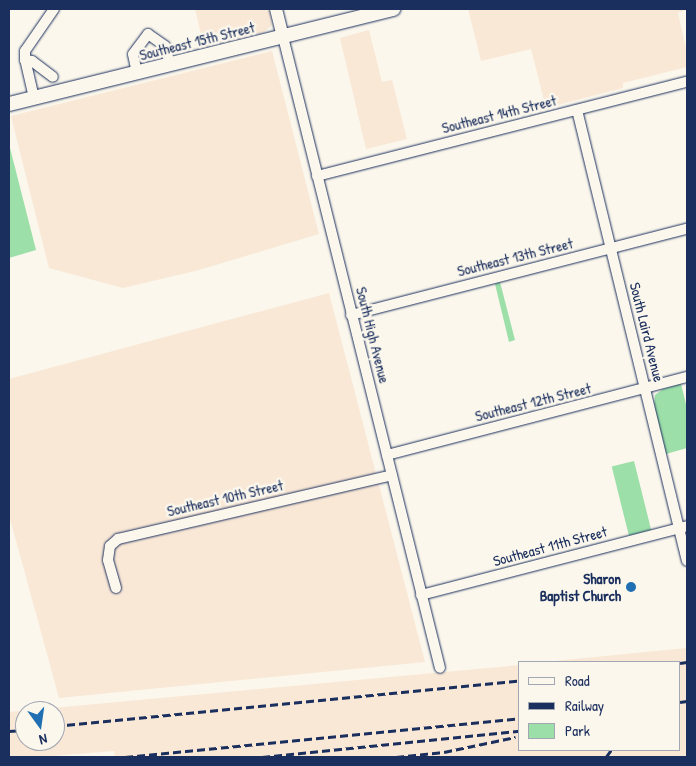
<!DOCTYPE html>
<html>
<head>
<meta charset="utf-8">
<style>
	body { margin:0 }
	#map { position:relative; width:696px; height:766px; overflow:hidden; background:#fbf7ec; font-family:"Patrick Hand",sans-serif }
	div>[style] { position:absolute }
	.built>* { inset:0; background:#f9e8d6 }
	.green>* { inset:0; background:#9ddfa9; transform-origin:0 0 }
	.roads { filter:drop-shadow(0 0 1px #1b2f5e) drop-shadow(0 0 1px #1b2f5e) }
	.minor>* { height:10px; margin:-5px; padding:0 5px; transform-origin:5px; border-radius:5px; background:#fbf7ec }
	.tertiary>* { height:12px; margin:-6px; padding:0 6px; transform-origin:6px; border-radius:6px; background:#fbf7ec }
	.secondary>* { height:14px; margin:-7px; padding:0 7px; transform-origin:7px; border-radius:7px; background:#fbf7ec }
	.rail>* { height:2.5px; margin-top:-1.25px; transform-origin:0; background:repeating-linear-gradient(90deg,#1b2f5e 0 8px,transparent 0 12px) }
	.dots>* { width:14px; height:14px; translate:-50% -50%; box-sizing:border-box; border:2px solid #fbf7ec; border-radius:50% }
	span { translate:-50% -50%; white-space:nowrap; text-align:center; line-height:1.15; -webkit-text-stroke:5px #fbf7ec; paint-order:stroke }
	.street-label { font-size:15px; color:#1b2f5e }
	.poi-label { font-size:15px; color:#1b2f5e; font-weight:700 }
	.right { translate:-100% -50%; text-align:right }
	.frame { position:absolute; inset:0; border:10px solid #1b2f5e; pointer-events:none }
	.legend { position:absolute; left:518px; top:661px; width:162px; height:90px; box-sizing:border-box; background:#fbf7ec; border:1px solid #a1a7b3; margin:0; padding:6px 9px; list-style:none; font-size:15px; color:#1b2f5e }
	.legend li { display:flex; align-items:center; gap:10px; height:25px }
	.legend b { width:25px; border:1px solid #a1a7b3 }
	.north { position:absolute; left:15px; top:701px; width:50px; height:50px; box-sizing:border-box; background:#fbf7ec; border:1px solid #a1a7b3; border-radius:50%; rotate:166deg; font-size:14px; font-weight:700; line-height:20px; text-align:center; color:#1b2f5e }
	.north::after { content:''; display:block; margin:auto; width:18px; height:22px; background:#1f6fb2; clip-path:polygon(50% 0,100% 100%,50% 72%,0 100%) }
</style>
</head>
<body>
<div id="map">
	<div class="built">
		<i style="clip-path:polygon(195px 9px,269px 9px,272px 25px,264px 32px,204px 47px)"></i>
		<i style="clip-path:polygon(468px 9px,687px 9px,678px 13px,687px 52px,687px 67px,623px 83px,623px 88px,546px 108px,531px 49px,481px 61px)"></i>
		<i style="clip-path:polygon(369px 30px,382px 82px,392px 80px,407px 139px,366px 149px,340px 38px)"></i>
		<i style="clip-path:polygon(272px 51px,319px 234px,199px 270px,123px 288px,49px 268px,11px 116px)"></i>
		<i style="clip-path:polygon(329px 293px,425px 662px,59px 698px,9px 515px,9px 379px)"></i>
		<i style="clip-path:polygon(evenodd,687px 648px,687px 757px,115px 757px,114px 751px,40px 757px,9px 757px,9px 712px,520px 665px,520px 750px,680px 750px,680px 662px,544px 662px,687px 648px,25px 711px,55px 711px,55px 741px,25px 741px,25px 711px)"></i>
	</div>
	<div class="green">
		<i style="clip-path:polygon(9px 144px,36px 250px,9px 258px)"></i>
		<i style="clip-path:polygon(500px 282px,515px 340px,509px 342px,495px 284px)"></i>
		<i style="clip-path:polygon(681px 384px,687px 408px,687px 448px,666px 454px,654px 405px,655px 395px,663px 389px)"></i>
		<i style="left:634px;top:461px;width:71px;height:23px;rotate:76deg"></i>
	</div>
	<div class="roads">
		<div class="minor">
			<i style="left:283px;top:37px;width:650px;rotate:76.03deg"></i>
			<i style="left:25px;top:60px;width:7px;rotate:8deg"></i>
			<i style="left:32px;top:61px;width:26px;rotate:37deg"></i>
			<i style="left:137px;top:73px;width:19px;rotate:-102deg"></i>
			<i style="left:133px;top:54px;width:25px;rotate:-53deg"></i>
			<i style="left:148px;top:34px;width:21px;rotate:35deg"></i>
			<i style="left:165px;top:46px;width:20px;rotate:75deg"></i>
			<i style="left:34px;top:98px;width:39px;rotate:-103deg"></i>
			<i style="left:25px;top:60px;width:9px;rotate:-90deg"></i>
			<i style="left:25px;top:51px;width:51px;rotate:-55.4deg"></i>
			<i style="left:577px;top:110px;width:464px;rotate:76.3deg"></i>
			<i style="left:317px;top:176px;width:382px;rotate:-14.3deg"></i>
			<i style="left:351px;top:315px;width:347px;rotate:-14.4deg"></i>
			<i style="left:387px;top:455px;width:310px;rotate:-14.6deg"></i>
			<i style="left:116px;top:588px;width:29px;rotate:-106deg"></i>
			<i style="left:108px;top:560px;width:14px;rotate:-82deg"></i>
			<i style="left:110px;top:546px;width:11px;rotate:-41deg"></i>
			<i style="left:118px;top:539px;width:281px;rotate:-13.1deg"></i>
			<i style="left:421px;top:595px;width:275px;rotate:-14.5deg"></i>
		</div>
		<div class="tertiary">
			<i style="left:276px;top:9px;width:29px;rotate:76deg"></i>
		</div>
		<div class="secondary">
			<i style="left:9px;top:104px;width:396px;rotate:-13.9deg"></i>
		</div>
	</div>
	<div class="rail">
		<i style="left:680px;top:663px;width:7px;rotate:-8deg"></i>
		<i style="left:680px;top:702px;width:7px;rotate:-8deg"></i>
		<i style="left:55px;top:726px;width:467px;rotate:-5.6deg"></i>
		<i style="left:9px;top:731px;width:16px;rotate:-4deg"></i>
		<i style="left:125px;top:757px;width:397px;rotate:-5.6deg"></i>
		<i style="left:262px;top:757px;width:259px;rotate:-5.8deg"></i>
		<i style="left:396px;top:757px;width:48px;rotate:-5.9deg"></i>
		<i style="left:444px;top:752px;width:73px;rotate:-11.9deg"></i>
		<i style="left:606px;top:757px;width:9px;rotate:-54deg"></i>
	</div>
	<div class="dots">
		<i style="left:631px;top:587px;background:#1f6fb2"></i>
	</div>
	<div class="street-label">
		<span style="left:197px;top:41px;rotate:-14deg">Southeast 15th Street</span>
		<span style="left:499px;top:114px;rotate:-14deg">Southeast 14th Street</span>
		<span style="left:515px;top:257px;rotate:-14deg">Southeast 13th Street</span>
		<span style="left:647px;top:332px;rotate:76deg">South Laird Avenue</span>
		<span style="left:373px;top:335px;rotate:76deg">South High Avenue</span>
		<span style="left:533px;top:402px;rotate:-14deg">Southeast 12th Street</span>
		<span style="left:225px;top:498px;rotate:-13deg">Southeast 10th Street</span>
		<span style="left:550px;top:546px;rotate:-15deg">Southeast 11th Street</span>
	</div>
	<div class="poi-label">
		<span class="right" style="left:621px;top:587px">Sharon<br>Baptist Church</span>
	</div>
	<div class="frame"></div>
	<ul class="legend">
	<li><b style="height:6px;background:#fbf7ec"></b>Road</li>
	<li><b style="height:6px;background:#1b2f5e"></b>Railway</li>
	<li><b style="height:14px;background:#9ddfa9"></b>Park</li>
	</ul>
	<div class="north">N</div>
</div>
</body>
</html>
